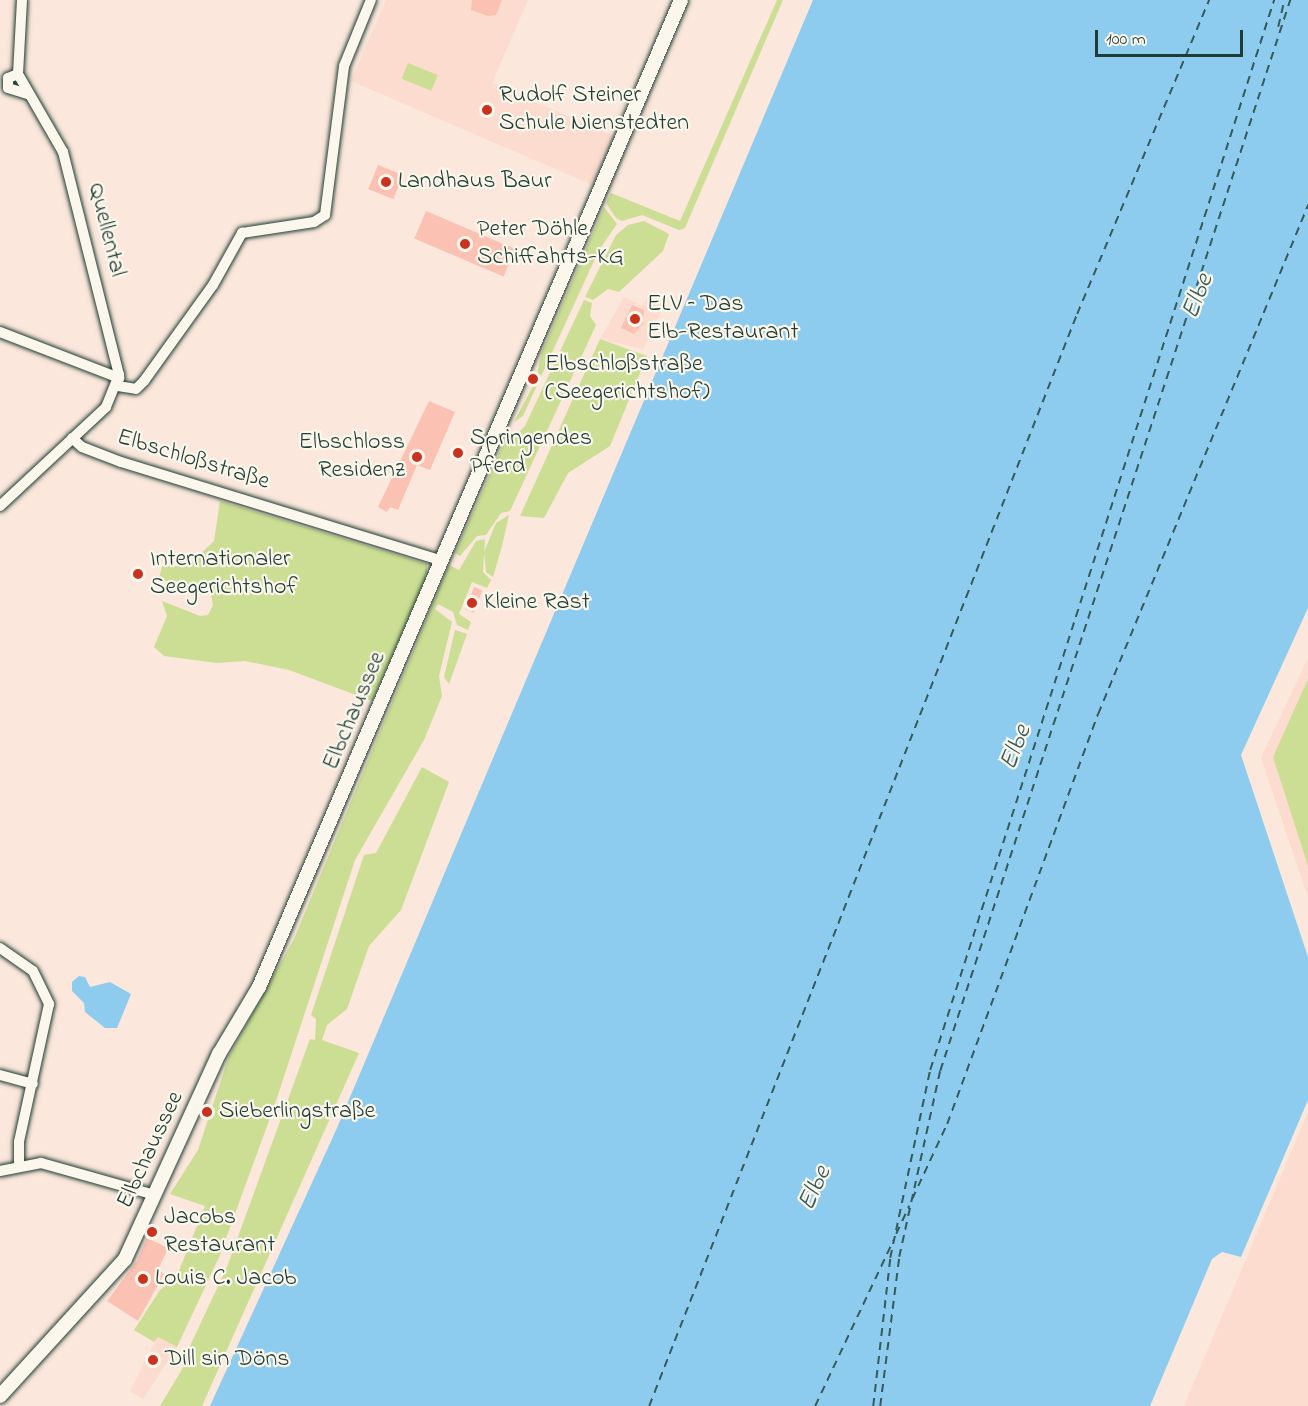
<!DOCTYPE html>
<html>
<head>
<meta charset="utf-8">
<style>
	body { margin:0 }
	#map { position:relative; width:1308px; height:1406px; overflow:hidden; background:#fbe7db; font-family:"Indie Flower",sans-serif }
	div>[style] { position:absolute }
	.built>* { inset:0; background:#fbdccf }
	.green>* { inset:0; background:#cbde93; transform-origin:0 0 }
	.water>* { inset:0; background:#8eccef }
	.ferry>* { height:1.5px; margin-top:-0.75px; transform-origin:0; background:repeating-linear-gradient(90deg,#355a59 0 8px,transparent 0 14px) }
	.building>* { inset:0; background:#fbc1b2; transform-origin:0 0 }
	.roads { filter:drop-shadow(0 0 2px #1f3d34) drop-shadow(0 0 2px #1f3d34) }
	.minor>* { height:10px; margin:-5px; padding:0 5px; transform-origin:5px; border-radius:5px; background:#fbf7ec }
	.major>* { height:14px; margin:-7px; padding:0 7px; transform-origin:7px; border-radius:7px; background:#fbf7ec }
	.dots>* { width:16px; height:16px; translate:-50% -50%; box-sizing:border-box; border:3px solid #fbf7ec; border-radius:50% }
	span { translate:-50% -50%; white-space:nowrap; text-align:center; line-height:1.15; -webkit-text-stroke:4.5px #fbf7ec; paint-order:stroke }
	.poi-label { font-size:24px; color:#1f3d34 }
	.left { translate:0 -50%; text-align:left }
	.right { translate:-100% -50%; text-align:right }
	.street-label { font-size:24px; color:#1f3d34 }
	.water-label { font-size:26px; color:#355a59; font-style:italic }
	.scale { position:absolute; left:1095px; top:30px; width:148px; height:27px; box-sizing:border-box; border:3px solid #1f3d34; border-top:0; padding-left:8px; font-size:18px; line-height:21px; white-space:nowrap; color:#1f3d34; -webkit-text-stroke:4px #fbf7ec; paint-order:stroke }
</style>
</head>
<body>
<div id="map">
	<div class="built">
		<i style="clip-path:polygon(386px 0,528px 0,492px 83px,616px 137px,595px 186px,351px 81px)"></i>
		<i style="clip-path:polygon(624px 297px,643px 306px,647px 298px,664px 306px,643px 349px,600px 339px)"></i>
		<i style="clip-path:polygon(1308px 658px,1308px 897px,1261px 758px)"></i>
		<i style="clip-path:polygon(1308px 1112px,1308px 1406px,1184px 1406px)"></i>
		<i style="clip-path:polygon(158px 1336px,177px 1347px,143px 1399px,130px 1391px)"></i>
	</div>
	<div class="green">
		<i style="clip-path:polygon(777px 0,783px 0,685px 228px,679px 230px,642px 215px,622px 221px,616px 218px,606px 203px,611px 193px,680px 221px)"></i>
		<i style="left:408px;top:63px;width:32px;height:17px;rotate:22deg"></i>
		<i style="clip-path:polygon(604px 207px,617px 224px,599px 250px,523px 416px,514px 422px,536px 380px,541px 354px)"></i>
		<i style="clip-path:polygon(644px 221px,669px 234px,663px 251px,619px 292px,608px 289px,593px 300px,585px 297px,616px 235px,628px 225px)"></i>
		<i style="clip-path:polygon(584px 300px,592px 303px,590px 316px,596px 325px,510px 511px,501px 513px,486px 535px,477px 536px,460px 556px,455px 553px,507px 435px,516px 435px,525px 426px)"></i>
		<i style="clip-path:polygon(600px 339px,647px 356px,610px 446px,568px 473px,544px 518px,520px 516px)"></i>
		<i style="clip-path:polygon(220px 501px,427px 564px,427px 577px,372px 701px,289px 670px,245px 661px,217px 663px,164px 656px,154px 647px,167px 616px,162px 601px,200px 616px,208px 615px,213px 605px,211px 594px,202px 587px,172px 580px,158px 583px,162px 566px,188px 566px,214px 541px)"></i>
		<i style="clip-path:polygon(509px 515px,502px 546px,493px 577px,486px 572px,484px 552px,496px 523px)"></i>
		<i style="clip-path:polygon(485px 539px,483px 572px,491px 580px,487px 588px,472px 582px,459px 614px,471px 622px,468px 630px,457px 625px,453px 612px,438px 604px,435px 609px,452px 622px,439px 676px,442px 696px,424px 740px,355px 860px,274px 1107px,220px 1255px,177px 1347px,158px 1337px,154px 1342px,134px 1330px,160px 1290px,176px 1278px,205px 1206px,170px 1194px,198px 1150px,229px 1056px,294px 939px,449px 565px,459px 570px,476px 541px)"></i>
		<i style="clip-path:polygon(455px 630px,467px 634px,449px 684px,444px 677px)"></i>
		<i style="clip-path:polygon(1308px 679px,1308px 866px,1273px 757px)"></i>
		<i style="clip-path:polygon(422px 767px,449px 782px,401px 910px,369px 946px,347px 1009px,327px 1025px,322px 1040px,359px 1053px,202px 1406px,160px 1406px,193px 1351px,189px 1348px,227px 1267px,310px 1039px,315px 1040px,316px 1019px,311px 1015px,364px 855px,376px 853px)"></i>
	</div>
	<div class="water">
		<i style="clip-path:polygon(813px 0,1308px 0,1308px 608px,1241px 755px,1308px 957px,1308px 1100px,1241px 1257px,1222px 1252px,1212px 1259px,1150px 1406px,210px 1406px,337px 1128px)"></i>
		<i style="clip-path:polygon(79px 976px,85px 977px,90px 987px,110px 982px,131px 994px,117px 1028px,105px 1028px,85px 1012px,84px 1003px,72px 991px,72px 982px)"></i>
	</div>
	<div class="ferry">
		<i style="left:1278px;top:27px;width:28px;rotate:-77deg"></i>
		<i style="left:912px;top:1199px;width:83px;rotate:-65deg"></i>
		<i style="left:947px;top:1124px;width:437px;rotate:-69.8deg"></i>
		<i style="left:1098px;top:714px;width:551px;rotate:-67.58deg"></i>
		<i style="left:896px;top:1234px;width:31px;rotate:-65deg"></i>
		<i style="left:649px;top:1406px;width:1173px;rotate:-68.6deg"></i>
		<i style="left:1077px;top:314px;width:341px;rotate:-67.2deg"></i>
		<i style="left:815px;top:1406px;width:183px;rotate:-64.7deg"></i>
		<i style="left:873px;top:1406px;width:149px;rotate:-83.4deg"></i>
		<i style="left:890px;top:1258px;width:192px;rotate:-78deg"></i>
		<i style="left:930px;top:1070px;width:1124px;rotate:-72.18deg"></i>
		<i style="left:880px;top:1406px;width:150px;rotate:-82.7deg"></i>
		<i style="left:899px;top:1257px;width:190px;rotate:-77.6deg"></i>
		<i style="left:940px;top:1071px;width:1127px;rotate:-71.9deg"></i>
	</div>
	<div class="building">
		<i style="clip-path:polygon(472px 0,502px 0,496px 15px,488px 16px,471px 10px)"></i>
		<i style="left:378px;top:165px;width:27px;height:26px;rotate:22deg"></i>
		<i style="left:426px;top:211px;width:97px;height:30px;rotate:23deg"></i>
		<i style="clip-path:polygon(632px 305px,644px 310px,643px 324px,634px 334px,621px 328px)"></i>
		<i style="clip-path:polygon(429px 401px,455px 412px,430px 470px,417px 465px,398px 510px,390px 507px,387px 512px,378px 507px)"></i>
		<i style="left:474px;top:587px;width:9px;height:24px;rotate:21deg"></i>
		<i style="clip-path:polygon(147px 1238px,168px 1248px,158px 1270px,164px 1274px,138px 1321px,107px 1301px,137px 1261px)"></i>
	</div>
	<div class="roads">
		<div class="minor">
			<i style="left:18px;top:74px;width:11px;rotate:158deg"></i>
			<i style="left:8px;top:78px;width:10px;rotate:90deg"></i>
			<i style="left:8px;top:88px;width:21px;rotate:17deg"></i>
			<i style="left:0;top:332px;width:128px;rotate:21.1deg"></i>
			<i style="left:118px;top:386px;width:18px;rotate:9deg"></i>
			<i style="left:136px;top:389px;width:11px;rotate:-45deg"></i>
			<i style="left:144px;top:381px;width:118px;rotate:-54.3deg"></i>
			<i style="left:213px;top:285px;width:60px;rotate:-60.9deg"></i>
			<i style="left:242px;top:233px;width:73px;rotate:-8.7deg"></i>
			<i style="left:314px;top:222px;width:13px;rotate:-32deg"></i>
			<i style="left:325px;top:215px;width:150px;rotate:-82.7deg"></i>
			<i style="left:344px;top:66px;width:71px;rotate:-67.8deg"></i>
			<i style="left:72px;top:438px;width:13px;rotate:42deg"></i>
			<i style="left:82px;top:447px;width:42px;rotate:21deg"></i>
			<i style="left:121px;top:462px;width:336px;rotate:17.1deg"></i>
			<i style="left:0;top:506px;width:145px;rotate:-43deg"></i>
			<i style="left:106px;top:407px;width:35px;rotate:-68deg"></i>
			<i style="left:119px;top:375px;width:230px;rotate:-104.1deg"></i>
			<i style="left:63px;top:152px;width:90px;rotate:-120deg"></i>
			<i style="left:18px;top:74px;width:74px;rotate:-86.9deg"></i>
			<i style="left:0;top:948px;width:40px;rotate:34.9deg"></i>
			<i style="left:33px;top:971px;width:37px;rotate:64deg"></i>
			<i style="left:49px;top:1004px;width:141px;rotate:102.3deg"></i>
			<i style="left:19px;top:1142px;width:23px;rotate:90deg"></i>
			<i style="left:0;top:1075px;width:34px;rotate:15deg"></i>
			<i style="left:0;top:1171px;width:42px;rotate:-11deg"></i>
			<i style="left:41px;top:1163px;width:118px;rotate:15.7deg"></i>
		</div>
		<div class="major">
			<i style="left:0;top:1396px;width:185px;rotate:-47.6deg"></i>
			<i style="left:125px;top:1259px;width:226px;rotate:-65.4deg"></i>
			<i style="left:219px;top:1054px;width:78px;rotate:-59.2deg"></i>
			<i style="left:259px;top:987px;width:1073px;rotate:-66.85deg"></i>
		</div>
	</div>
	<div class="dots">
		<i style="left:487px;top:110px;background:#c8321e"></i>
		<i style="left:386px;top:182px;background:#c8321e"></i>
		<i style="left:465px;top:244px;background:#c8321e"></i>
		<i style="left:635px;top:319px;background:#c8321e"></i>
		<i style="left:533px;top:379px;background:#c8321e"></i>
		<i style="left:458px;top:453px;background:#c8321e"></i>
		<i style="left:417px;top:457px;background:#c8321e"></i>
		<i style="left:138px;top:574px;background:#c8321e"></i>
		<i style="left:472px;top:603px;background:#c8321e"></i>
		<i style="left:207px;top:1112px;background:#c8321e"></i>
		<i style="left:152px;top:1232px;background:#c8321e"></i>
		<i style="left:143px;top:1279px;background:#c8321e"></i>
		<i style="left:153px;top:1360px;background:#c8321e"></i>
	</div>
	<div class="poi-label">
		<span class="left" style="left:499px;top:110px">Rudolf Steiner<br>Schule Nienstedten</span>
		<span class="left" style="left:398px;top:182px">Landhaus Baur</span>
		<span class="left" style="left:477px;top:244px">Peter Döhle<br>Schiffahrts-KG</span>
		<span class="left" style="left:647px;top:319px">ELV – Das<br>Elb-Restaurant</span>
		<span class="left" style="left:545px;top:379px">Elbschloßstraße<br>(Seegerichtshof)</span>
		<span class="left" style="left:470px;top:453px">Springendes<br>Pferd</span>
		<span class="right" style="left:405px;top:457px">Elbschloss<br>Residenz</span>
		<span class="left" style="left:150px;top:574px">Internationaler<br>Seegerichtshof</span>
		<span class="left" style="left:484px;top:603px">Kleine Rast</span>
		<span class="left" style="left:219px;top:1112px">Sieberlingstraße</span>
		<span class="left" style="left:164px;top:1232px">Jacobs<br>Restaurant</span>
		<span class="left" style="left:155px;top:1279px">Louis C. Jacob</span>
		<span class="left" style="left:165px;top:1360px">Dill sin Döns</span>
	</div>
	<div class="street-label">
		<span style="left:106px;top:230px;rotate:76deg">Quellental</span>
		<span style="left:193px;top:460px;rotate:17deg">Elbschloßstraße</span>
		<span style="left:355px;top:711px;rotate:-67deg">Elbchaussee</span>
		<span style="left:151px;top:1150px;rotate:-65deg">Elbchaussee</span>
	</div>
	<div class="water-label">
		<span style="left:1199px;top:297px;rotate:-68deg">Elbe</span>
		<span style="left:1017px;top:748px;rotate:-68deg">Elbe</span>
		<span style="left:816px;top:1189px;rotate:-65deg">Elbe</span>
	</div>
	<div class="scale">100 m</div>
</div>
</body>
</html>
